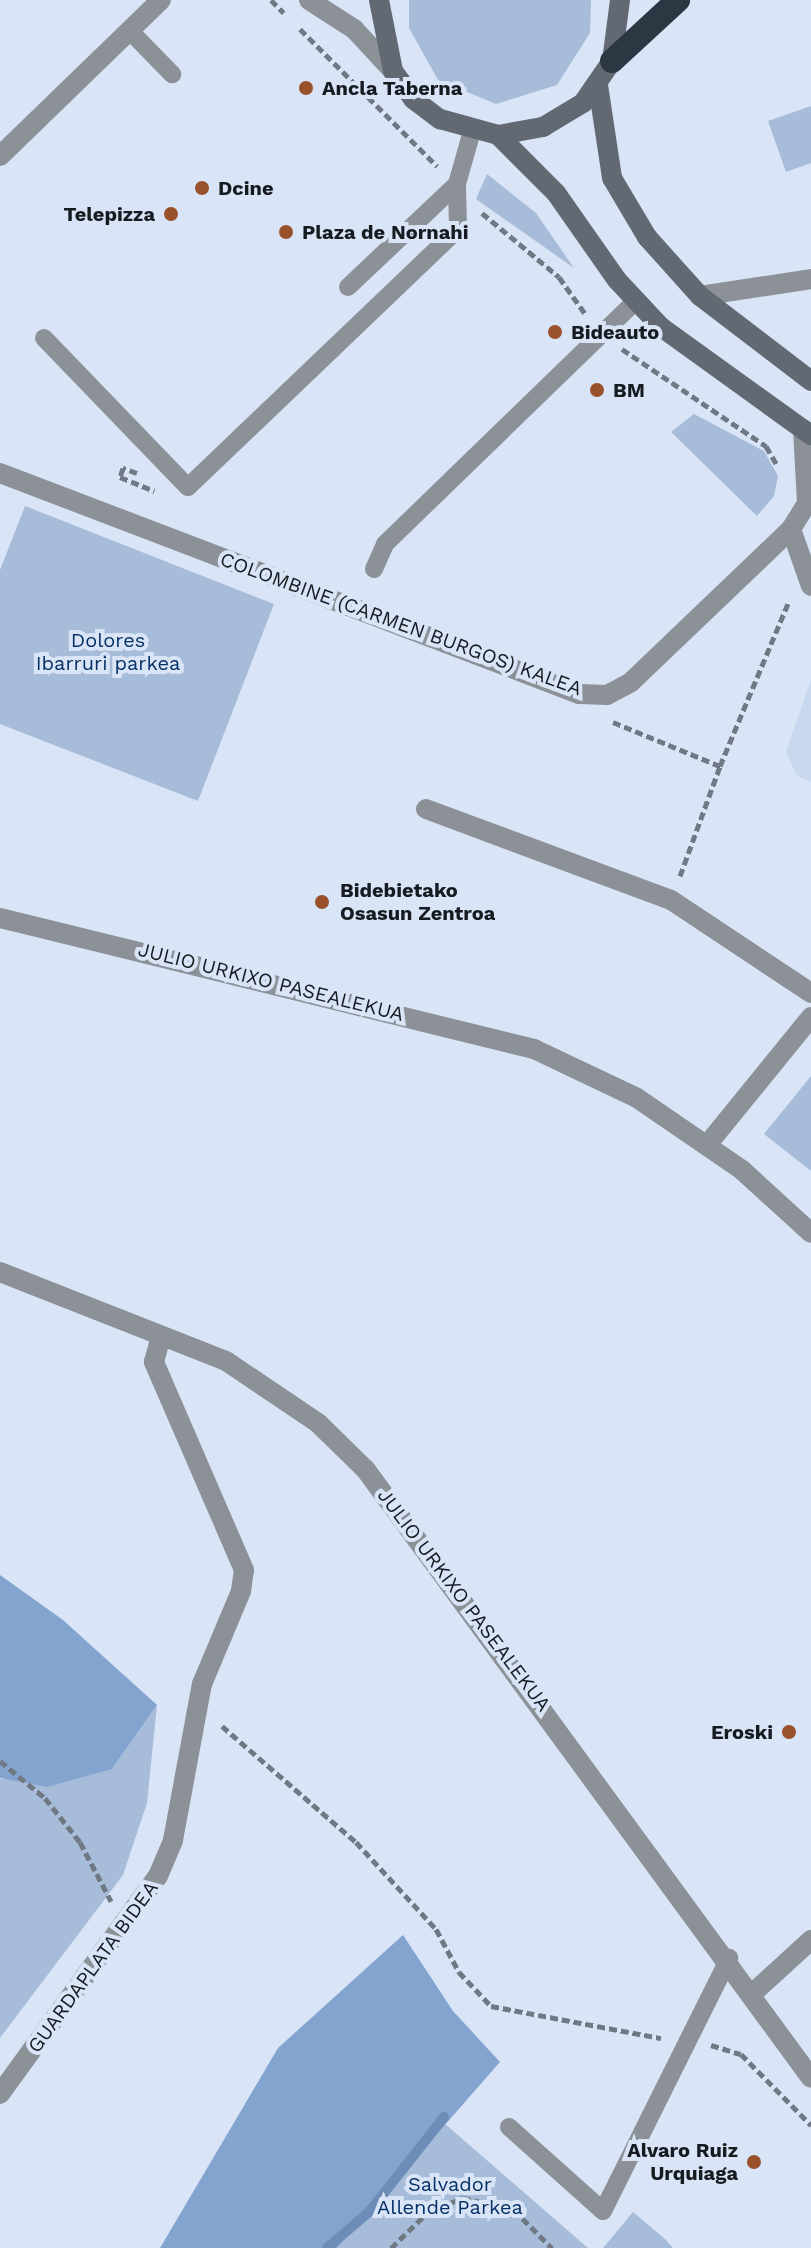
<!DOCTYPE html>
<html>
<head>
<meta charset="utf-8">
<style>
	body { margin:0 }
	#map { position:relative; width:811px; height:2248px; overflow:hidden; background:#d9e5f6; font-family:"Work Sans",sans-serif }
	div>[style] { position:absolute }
	.built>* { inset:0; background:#c8d8ef }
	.green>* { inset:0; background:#a7bcd9 }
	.forest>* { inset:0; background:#84a4d0 }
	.stream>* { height:10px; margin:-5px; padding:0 5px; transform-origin:5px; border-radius:5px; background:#6d8cb7 }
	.path>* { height:5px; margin-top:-2.5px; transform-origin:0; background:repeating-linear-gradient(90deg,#6f7883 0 8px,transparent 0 12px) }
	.lane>* { height:18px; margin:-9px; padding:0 9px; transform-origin:9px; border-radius:9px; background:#8c9198 }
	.street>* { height:20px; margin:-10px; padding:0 10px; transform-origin:10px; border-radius:10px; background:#8c9198 }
	.secondary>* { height:20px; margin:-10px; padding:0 10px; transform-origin:10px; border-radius:10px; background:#626973 }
	.highway>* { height:24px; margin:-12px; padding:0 12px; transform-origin:12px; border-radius:12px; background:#2d3643 }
	.dots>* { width:22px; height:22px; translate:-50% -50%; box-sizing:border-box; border:4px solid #d9e5f6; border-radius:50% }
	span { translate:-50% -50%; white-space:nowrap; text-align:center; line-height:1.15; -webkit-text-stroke:8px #d9e5f6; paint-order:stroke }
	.poi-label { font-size:20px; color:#161b21; font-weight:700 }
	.left { translate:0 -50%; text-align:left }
	.right { translate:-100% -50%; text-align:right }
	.street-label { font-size:20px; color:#161b21 }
	.park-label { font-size:20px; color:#063167 }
</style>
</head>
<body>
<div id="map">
	<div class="built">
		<i style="clip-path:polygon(811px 679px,811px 782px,797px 776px,786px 752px)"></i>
	</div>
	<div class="green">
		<i style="clip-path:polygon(409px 0,591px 0,590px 33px,557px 85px,496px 104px,438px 80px,409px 28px)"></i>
		<i style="clip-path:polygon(811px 106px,811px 163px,786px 172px,768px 121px)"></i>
		<i style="clip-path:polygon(487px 174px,536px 213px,574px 268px,476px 199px)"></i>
		<i style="clip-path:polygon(694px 414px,764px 451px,778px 476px,774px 496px,757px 516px,671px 432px)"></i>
		<i style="clip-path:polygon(25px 506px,274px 604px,198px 801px,0 724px,0 570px)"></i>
		<i style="clip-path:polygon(811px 1076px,811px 1171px,764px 1134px)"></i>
		<i style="clip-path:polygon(157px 1705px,147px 1803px,123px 1875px,0 2038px,0 1779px,112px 1769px)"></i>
		<i style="clip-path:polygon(444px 2123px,588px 2248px,337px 2248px)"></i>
		<i style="clip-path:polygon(633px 2212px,666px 2240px,673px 2248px,603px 2248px)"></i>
	</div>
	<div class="forest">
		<i style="clip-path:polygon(0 1575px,63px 1620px,157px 1705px,112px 1769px,47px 1787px,0 1778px)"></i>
		<i style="clip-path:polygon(403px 1935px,453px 2011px,500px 2062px,337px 2248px,160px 2248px,278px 2048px)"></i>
	</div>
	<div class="stream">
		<i style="left:327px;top:2248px;width:55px;rotate:-40.6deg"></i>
		<i style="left:369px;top:2212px;width:121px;rotate:-51.7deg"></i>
	</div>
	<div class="path">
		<i style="left:271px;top:0;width:18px;rotate:45deg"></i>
		<i style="left:300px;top:29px;width:194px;rotate:45deg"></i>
		<i style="left:482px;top:213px;width:100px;rotate:39.7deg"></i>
		<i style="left:559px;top:277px;width:47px;rotate:54.6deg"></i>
		<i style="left:622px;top:349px;width:174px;rotate:34deg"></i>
		<i style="left:766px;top:446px;width:24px;rotate:60deg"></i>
		<i style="left:137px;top:473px;width:15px;rotate:-160deg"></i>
		<i style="left:123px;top:468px;width:9px;rotate:108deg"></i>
		<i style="left:120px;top:477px;width:37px;rotate:22deg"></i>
		<i style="left:613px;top:722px;width:116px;rotate:22.4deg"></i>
		<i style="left:720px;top:766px;width:179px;rotate:-67.3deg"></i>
		<i style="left:680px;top:876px;width:117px;rotate:-70deg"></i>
		<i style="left:222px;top:1726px;width:177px;rotate:40.9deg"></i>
		<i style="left:356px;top:1842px;width:118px;rotate:47.4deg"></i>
		<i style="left:436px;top:1929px;width:49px;rotate:61.9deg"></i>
		<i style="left:459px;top:1972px;width:47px;rotate:46.7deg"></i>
		<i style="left:491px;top:2006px;width:173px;rotate:10.7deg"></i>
		<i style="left:0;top:1761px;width:58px;rotate:39.4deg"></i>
		<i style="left:45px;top:1798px;width:56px;rotate:51.5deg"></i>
		<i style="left:80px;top:1842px;width:67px;rotate:62.3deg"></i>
		<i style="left:711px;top:2045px;width:31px;rotate:17deg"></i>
		<i style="left:741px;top:2054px;width:100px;rotate:45.4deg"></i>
		<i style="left:391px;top:2248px;width:52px;rotate:-44.2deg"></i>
		<i style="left:428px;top:2212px;width:38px;rotate:-22deg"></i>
		<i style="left:463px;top:2198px;width:52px;rotate:13.2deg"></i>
		<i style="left:514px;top:2210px;width:54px;rotate:45deg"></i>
	</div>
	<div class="lane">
		<i style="left:129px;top:30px;width:62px;rotate:45.7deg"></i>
		<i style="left:348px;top:287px;width:150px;rotate:-43.4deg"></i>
		<i style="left:44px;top:338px;width:207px;rotate:46deg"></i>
		<i style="left:188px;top:487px;width:373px;rotate:-43.7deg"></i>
		<i style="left:458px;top:229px;width:45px;rotate:-91.3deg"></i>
		<i style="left:457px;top:184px;width:55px;rotate:-74.2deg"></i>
		<i style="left:374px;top:569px;width:27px;rotate:-66deg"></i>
		<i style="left:385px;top:544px;width:348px;rotate:-44.1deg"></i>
		<i style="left:509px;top:2127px;width:126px;rotate:41.8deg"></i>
		<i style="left:603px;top:2211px;width:283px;rotate:-63.5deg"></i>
	</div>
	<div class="street">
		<i style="left:309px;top:0;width:54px;rotate:32.8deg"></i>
		<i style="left:354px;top:29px;width:57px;rotate:47.1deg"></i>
		<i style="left:0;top:156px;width:224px;rotate:-44.1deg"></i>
		<i style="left:700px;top:296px;width:112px;rotate:-8.7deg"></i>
		<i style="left:0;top:473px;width:620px;rotate:20.89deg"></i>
		<i style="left:579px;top:694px;width:28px;rotate:2deg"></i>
		<i style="left:607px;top:695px;width:27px;rotate:-28deg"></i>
		<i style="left:631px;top:682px;width:221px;rotate:-43.7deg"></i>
		<i style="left:791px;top:529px;width:31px;rotate:-58deg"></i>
		<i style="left:807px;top:503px;width:74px;rotate:-93.1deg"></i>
		<i style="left:791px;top:529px;width:60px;rotate:70.7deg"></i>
		<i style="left:426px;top:809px;width:261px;rotate:20.4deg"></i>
		<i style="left:671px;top:900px;width:168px;rotate:33.6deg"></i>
		<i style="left:0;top:918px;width:550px;rotate:13.78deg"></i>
		<i style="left:534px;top:1049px;width:114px;rotate:25.4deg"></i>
		<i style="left:637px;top:1098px;width:127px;rotate:34.4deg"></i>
		<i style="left:742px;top:1170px;width:93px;rotate:42.4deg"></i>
		<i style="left:707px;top:1145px;width:165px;rotate:-50.9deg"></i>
		<i style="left:0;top:1272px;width:243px;rotate:21.5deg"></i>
		<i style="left:226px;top:1361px;width:111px;rotate:34deg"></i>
		<i style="left:318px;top:1423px;width:67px;rotate:44.4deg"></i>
		<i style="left:366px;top:1470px;width:753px;rotate:53.8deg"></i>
		<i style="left:753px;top:1993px;width:79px;rotate:-42.4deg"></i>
		<i style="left:0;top:2094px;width:269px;rotate:-54.1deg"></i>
		<i style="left:158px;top:1876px;width:39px;rotate:-67deg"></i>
		<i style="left:173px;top:1840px;width:159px;rotate:-79.5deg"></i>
		<i style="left:202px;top:1684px;width:101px;rotate:-67.2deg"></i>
		<i style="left:241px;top:1591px;width:21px;rotate:-82deg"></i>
		<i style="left:244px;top:1570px;width:227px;rotate:-113.4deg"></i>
		<i style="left:154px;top:1362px;width:27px;rotate:-75deg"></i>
	</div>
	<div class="secondary">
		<i style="left:379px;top:0;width:72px;rotate:78.8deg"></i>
		<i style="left:393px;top:71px;width:34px;rotate:54deg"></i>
		<i style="left:413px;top:99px;width:34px;rotate:37deg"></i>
		<i style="left:440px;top:119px;width:60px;rotate:15.4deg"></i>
		<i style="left:498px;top:135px;width:46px;rotate:-10.1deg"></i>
		<i style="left:543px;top:127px;width:47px;rotate:-31deg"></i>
		<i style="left:583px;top:103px;width:51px;rotate:-55.4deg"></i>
		<i style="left:612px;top:61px;width:62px;rotate:-82.5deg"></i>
		<i style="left:598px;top:85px;width:94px;rotate:81.4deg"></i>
		<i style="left:612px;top:178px;width:69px;rotate:59.3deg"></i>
		<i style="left:647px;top:237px;width:79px;rotate:48.1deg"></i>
		<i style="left:700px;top:296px;width:140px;rotate:37.4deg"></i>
		<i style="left:498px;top:135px;width:82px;rotate:45deg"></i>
		<i style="left:556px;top:193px;width:106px;rotate:55deg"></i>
		<i style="left:617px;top:280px;width:64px;rotate:46.9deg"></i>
		<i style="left:661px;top:327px;width:185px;rotate:35.8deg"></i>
	</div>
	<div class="highway">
		<i style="left:612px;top:61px;width:90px;rotate:-42.7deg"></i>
	</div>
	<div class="dots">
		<i style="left:306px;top:88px;background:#98512b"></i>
		<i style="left:202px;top:188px;background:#98512b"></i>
		<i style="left:171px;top:214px;background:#98512b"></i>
		<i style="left:286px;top:232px;background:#98512b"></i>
		<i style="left:555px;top:332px;background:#98512b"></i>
		<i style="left:597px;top:390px;background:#98512b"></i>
		<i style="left:322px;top:902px;background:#98512b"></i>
		<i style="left:789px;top:1732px;background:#98512b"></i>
		<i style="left:754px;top:2162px;background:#98512b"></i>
	</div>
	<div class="poi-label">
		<span class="left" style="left:322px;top:88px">Ancla Taberna</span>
		<span class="left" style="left:218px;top:188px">Dcine</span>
		<span class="right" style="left:155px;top:214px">Telepizza</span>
		<span class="left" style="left:302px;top:232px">Plaza de Nornahi</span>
		<span class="left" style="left:571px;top:332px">Bideauto</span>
		<span class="left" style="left:613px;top:390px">BM</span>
		<span class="left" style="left:340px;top:902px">Bidebietako<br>Osasun Zentroa</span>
		<span class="right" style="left:773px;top:1732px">Eroski</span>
		<span class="right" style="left:738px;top:2162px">Alvaro Ruiz<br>Urquiaga</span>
	</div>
	<div class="street-label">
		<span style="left:401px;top:624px;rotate:20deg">COLOMBINE (CARMEN BURGOS) KALEA</span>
		<span style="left:271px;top:982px;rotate:14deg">JULIO URKIXO PASEALEKUA</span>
		<span style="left:464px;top:1600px;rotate:53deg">JULIO URKIXO PASEALEKUA</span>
		<span style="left:93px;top:1967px;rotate:-54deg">GUARDAPLATA BIDEA</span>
	</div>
	<div class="park-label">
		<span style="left:108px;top:652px">Dolores<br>Ibarruri parkea</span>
		<span style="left:450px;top:2196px">Salvador<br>Allende Parkea</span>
	</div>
</div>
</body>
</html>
